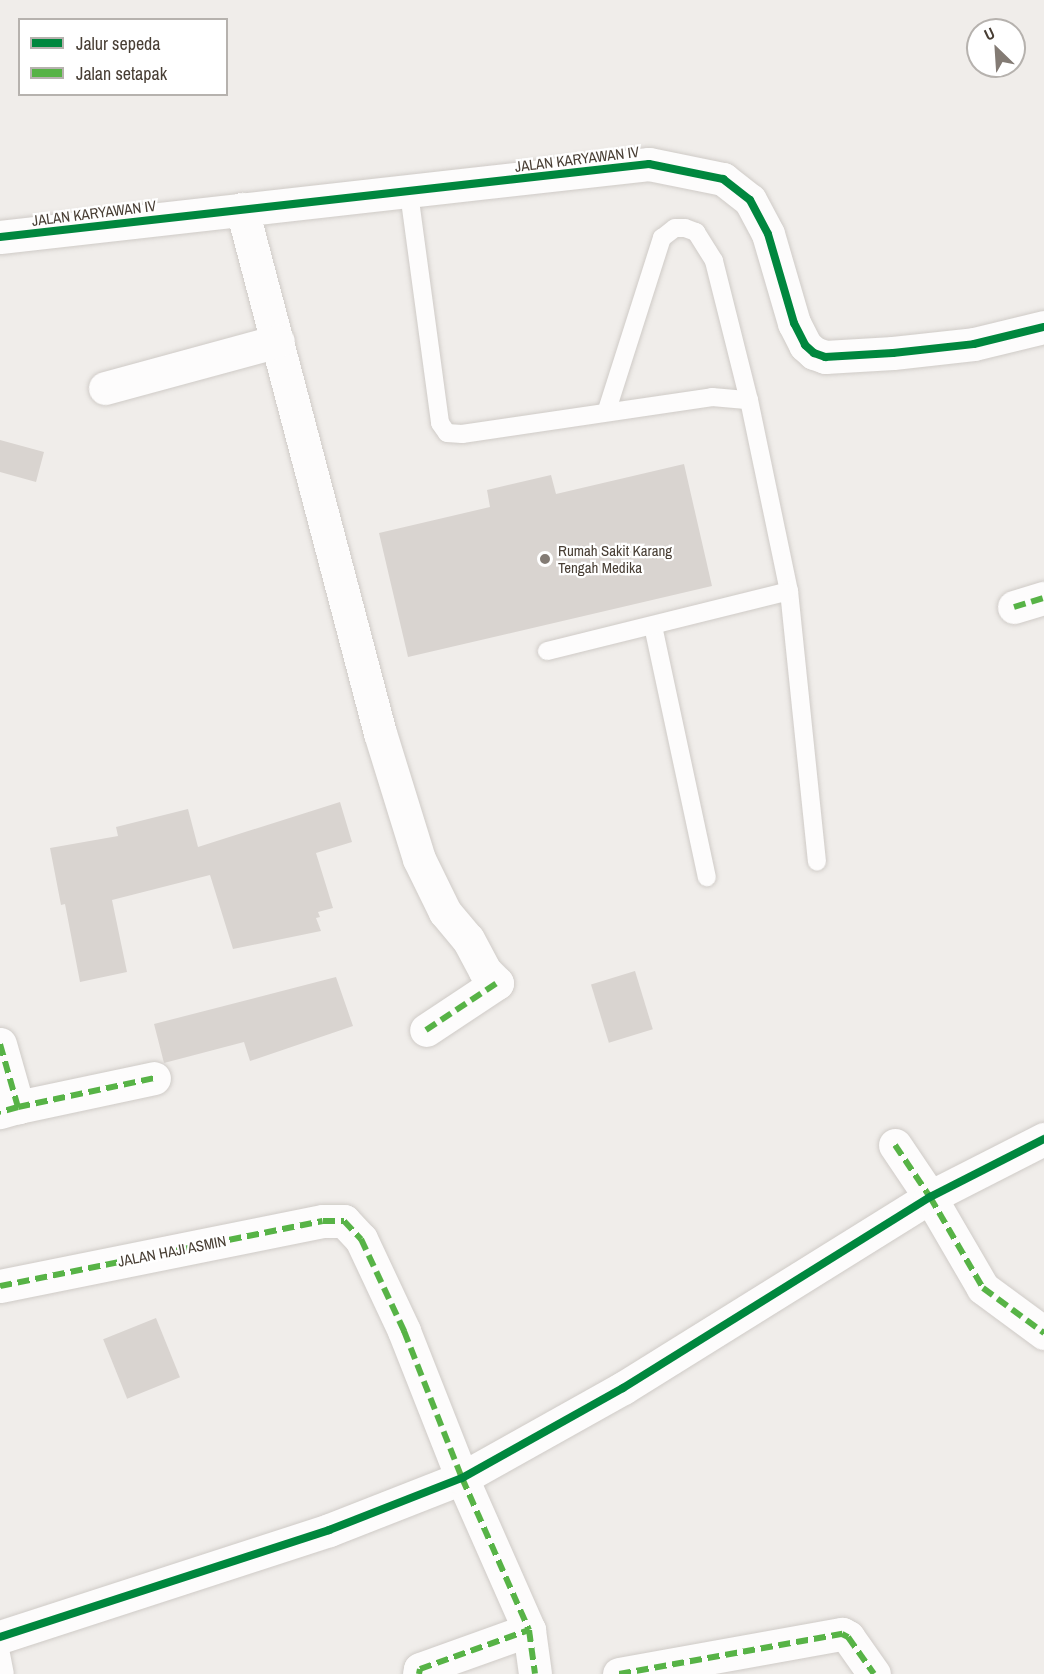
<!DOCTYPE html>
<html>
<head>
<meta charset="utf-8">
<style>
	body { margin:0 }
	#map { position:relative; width:1044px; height:1674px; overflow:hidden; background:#f0edea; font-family:"Archivo Narrow",sans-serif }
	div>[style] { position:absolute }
	.building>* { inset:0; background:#d9d4d0; transform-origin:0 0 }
	.roads { filter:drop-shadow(0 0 2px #cfcbc7) drop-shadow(0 0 2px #cfcbc7) }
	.service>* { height:18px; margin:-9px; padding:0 9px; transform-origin:9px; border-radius:9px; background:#fdfcfc }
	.minor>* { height:33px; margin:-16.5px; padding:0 16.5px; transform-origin:16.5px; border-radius:16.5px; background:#fdfcfc }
	.quiet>* { height:6px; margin-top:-3px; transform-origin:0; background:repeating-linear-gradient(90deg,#57b346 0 12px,transparent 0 18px) }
	.cycleway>* { height:8px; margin:-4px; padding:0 4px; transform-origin:4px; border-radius:4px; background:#00873e }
	.dots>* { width:16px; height:16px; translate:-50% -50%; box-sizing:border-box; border:3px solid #fff; border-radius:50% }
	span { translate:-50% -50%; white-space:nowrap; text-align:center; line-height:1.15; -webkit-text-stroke:4.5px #fff; paint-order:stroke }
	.street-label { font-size:15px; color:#483e34 }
	.poi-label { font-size:15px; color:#483e34 }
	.left { translate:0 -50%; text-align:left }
	.legend { position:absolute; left:18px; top:18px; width:210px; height:78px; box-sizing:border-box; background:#fff; border:2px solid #b6b2ae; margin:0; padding:8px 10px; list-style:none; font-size:18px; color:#483e34 }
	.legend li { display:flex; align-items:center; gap:12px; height:30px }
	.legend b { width:30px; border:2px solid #b6b2ae }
	.north { position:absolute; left:966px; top:18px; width:60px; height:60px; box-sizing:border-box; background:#fff; border:2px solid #b6b2ae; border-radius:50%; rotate:335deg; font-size:16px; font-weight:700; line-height:24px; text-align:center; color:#483e34 }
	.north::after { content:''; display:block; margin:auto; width:21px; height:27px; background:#837b74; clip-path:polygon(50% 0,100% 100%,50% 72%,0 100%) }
</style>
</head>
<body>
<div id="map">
	<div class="building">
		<i style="clip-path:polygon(0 440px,44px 452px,36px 482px,0 472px)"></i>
		<i style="clip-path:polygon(684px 464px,712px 586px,408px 657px,379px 533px,490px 507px,487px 490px,551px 475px,556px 494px)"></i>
		<i style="clip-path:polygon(340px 802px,352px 842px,316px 853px,333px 908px,318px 912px,320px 917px,316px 918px,321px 931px,233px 949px,210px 875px,112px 900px,127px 972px,80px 982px,65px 904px,61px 905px,50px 848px,118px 836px,116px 827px,188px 809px,198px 847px)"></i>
		<i style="left:635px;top:971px;width:61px;height:46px;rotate:73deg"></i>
		<i style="clip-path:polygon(336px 977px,353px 1026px,250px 1061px,244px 1042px,164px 1063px,154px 1024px)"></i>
		<i style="left:156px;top:1318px;width:64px;height:57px;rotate:68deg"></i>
	</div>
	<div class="roads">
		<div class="service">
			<i style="left:409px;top:193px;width:232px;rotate:82.3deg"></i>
			<i style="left:440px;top:423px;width:12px;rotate:55deg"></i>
			<i style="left:447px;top:433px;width:15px;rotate:4deg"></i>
			<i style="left:462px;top:434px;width:253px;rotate:-8.4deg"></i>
			<i style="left:712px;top:397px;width:37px;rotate:5deg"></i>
			<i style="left:749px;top:400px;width:195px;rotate:78.2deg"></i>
			<i style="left:789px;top:591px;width:272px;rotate:84.1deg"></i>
			<i style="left:607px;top:410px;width:181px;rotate:-72.3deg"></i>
			<i style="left:662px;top:238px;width:16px;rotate:-38deg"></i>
			<i style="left:675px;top:228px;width:10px"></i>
			<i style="left:685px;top:228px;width:12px;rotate:20deg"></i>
			<i style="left:696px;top:232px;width:34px;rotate:58deg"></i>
			<i style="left:714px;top:261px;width:143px;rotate:75.9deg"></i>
			<i style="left:653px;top:626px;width:257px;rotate:77.9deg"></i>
			<i style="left:547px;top:651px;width:249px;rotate:-13.9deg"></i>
			<i style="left:0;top:1649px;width:25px;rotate:79deg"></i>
		</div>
		<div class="minor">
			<i style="left:242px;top:209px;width:542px;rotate:75.25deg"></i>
			<i style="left:380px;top:733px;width:132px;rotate:72.8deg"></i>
			<i style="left:419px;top:859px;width:59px;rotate:63.9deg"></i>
			<i style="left:445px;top:912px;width:35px;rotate:50deg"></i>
			<i style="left:468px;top:939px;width:36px;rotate:62deg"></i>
			<i style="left:485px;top:971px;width:17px;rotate:45deg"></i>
			<i style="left:497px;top:983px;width:85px;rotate:146.5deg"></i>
			<i style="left:0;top:237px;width:653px;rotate:-6.42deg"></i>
			<i style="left:649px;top:164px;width:76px;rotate:11.5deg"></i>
			<i style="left:723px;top:179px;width:34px;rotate:38deg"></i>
			<i style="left:750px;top:200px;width:38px;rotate:62deg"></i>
			<i style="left:768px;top:234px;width:93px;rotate:73.7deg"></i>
			<i style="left:794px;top:323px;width:25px;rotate:63deg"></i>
			<i style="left:805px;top:345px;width:12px;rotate:42deg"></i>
			<i style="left:814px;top:353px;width:12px;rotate:20deg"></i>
			<i style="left:825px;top:357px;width:68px;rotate:-3.4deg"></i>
			<i style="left:893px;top:353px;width:81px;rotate:-6.3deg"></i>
			<i style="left:974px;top:344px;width:72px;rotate:-13.7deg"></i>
			<i style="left:105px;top:388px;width:179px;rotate:-15.2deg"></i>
			<i style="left:1014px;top:607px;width:31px;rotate:-17deg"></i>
			<i style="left:0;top:1044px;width:66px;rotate:74.1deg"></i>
			<i style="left:18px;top:1107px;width:19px;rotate:164deg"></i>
			<i style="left:18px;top:1107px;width:139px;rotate:-12deg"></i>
			<i style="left:895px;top:1145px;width:63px;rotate:56.1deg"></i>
			<i style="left:930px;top:1197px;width:105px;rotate:59.8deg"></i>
			<i style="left:983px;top:1288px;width:76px;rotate:36.4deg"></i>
			<i style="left:0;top:1286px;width:329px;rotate:-11.4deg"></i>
			<i style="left:323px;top:1221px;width:21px"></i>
			<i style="left:344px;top:1221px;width:25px;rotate:47deg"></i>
			<i style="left:361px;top:1239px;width:102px;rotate:64.9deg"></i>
			<i style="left:404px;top:1331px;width:158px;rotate:68.5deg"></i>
			<i style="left:462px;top:1478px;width:166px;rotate:66.2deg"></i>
			<i style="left:529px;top:1630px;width:44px;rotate:82.2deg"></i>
			<i style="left:0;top:1637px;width:346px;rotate:-18deg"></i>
			<i style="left:329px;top:1530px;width:143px;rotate:-21.4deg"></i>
			<i style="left:462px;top:1478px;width:184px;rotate:-29.2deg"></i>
			<i style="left:623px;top:1388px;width:362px;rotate:-31.9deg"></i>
			<i style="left:930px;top:1197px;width:128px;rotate:-27deg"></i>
			<i style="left:419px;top:1674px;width:5px;rotate:-79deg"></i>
			<i style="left:420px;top:1669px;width:116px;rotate:-19.7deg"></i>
			<i style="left:619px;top:1674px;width:227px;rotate:-10.2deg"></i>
			<i style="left:842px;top:1634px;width:7px;rotate:27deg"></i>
			<i style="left:848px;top:1637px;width:45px;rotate:54.9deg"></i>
		</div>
	</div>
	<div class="quiet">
		<i style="left:1014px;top:607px;width:31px;rotate:-17deg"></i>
		<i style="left:426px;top:1030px;width:85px;rotate:-33.5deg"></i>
		<i style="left:0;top:1044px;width:66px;rotate:74.1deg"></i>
		<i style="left:18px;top:1107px;width:19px;rotate:164deg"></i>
		<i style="left:18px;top:1107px;width:139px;rotate:-12deg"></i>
		<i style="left:895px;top:1145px;width:63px;rotate:56.1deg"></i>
		<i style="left:930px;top:1197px;width:105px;rotate:59.8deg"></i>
		<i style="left:983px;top:1288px;width:76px;rotate:36.4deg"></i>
		<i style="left:0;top:1286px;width:329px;rotate:-11.4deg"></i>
		<i style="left:323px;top:1221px;width:21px"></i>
		<i style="left:344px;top:1221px;width:25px;rotate:47deg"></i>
		<i style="left:361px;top:1239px;width:102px;rotate:64.9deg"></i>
		<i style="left:404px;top:1331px;width:158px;rotate:68.5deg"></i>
		<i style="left:462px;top:1478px;width:166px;rotate:66.2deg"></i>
		<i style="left:529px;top:1630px;width:44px;rotate:82.2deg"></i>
		<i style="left:419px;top:1674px;width:5px;rotate:-79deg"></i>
		<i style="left:420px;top:1669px;width:116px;rotate:-19.7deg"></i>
		<i style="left:619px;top:1674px;width:227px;rotate:-10.2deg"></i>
		<i style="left:842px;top:1634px;width:7px;rotate:27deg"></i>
		<i style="left:848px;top:1637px;width:45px;rotate:54.9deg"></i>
	</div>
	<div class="cycleway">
		<i style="left:0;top:237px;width:653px;rotate:-6.42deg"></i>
		<i style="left:649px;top:164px;width:76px;rotate:11.5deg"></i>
		<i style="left:723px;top:179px;width:34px;rotate:38deg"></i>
		<i style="left:750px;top:200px;width:38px;rotate:62deg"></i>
		<i style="left:768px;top:234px;width:93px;rotate:73.7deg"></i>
		<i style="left:794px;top:323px;width:25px;rotate:63deg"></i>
		<i style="left:805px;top:345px;width:12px;rotate:42deg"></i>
		<i style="left:814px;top:353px;width:12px;rotate:20deg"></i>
		<i style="left:825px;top:357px;width:68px;rotate:-3.4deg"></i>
		<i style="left:893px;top:353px;width:81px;rotate:-6.3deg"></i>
		<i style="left:974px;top:344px;width:72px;rotate:-13.7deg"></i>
		<i style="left:0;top:1637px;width:346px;rotate:-18deg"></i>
		<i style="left:329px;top:1530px;width:143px;rotate:-21.4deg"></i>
		<i style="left:462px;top:1478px;width:184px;rotate:-29.2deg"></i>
		<i style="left:623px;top:1388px;width:362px;rotate:-31.9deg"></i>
		<i style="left:930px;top:1197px;width:128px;rotate:-27deg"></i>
	</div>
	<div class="dots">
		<i style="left:545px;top:559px;background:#837b74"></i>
	</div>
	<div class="street-label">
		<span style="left:577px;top:159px;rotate:-7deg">JALAN KARYAWAN IV</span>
		<span style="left:94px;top:213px;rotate:-7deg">JALAN KARYAWAN IV</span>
		<span style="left:172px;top:1251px;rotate:-11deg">JALAN HAJI ASMIN</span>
	</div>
	<div class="poi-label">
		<span class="left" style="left:558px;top:559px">Rumah Sakit Karang<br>Tengah Medika</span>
	</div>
	<ul class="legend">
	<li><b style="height:8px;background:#00873e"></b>Jalur sepeda</li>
	<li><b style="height:8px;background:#57b346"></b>Jalan setapak</li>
	</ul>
	<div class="north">U</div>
</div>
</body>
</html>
